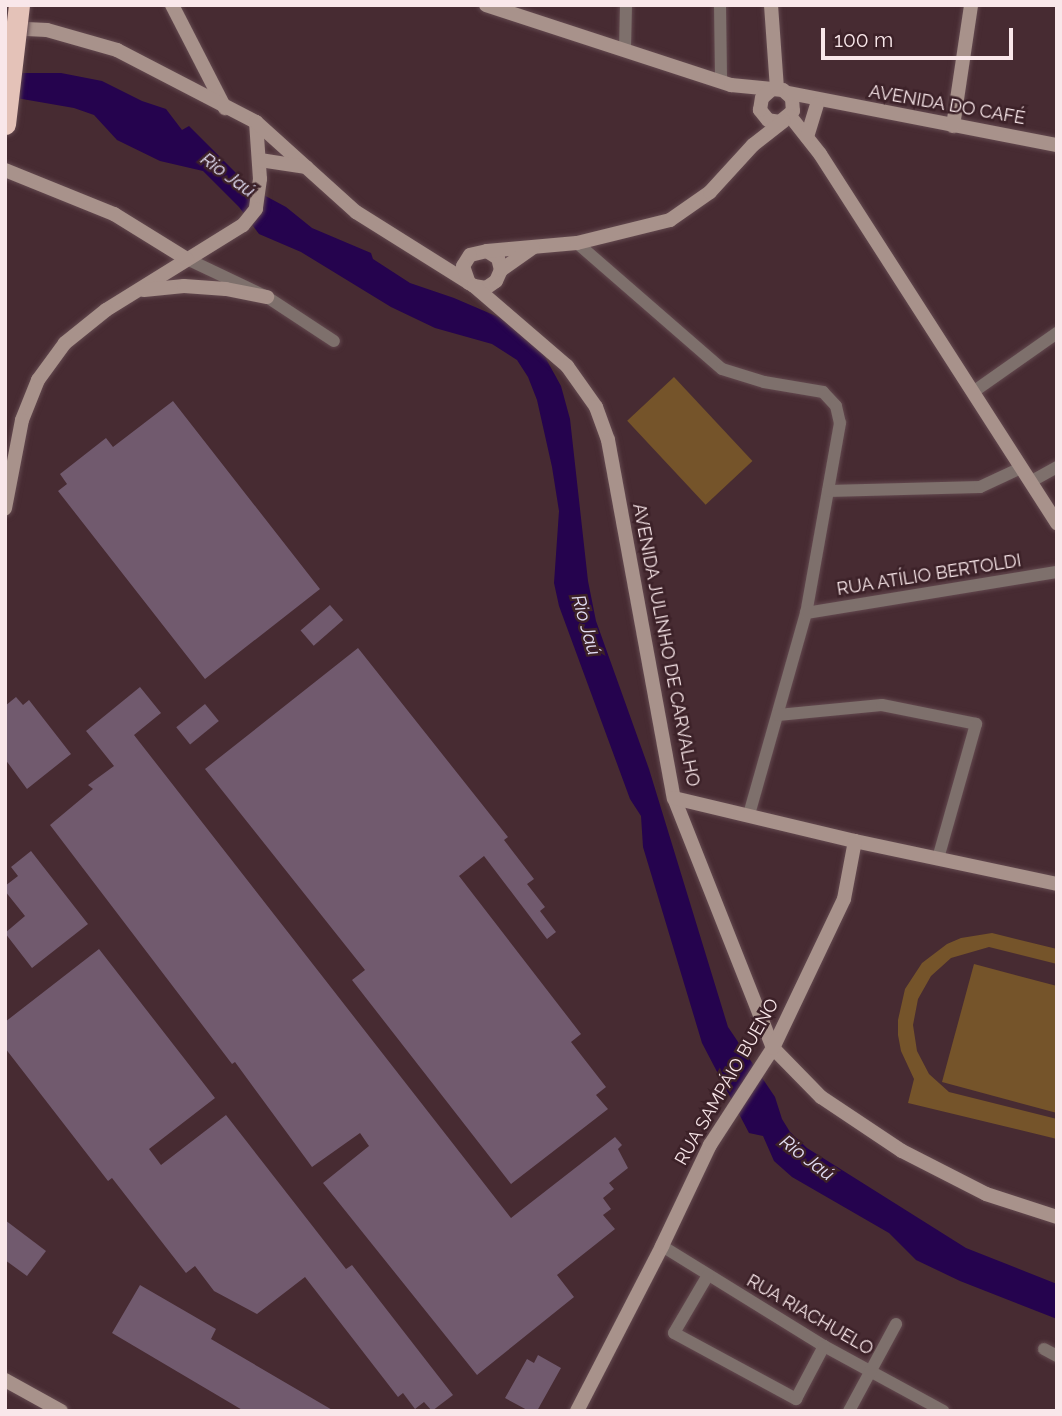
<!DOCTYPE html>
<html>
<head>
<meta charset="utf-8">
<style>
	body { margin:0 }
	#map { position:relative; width:1062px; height:1416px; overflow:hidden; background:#472b32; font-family:Raleway,sans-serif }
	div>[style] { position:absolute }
	.green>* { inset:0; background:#75542a; transform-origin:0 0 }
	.water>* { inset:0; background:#25034e }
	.building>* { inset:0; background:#715a6e; transform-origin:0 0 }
	.roads { filter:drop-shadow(0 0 2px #63494f) drop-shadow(0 0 2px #63494f) }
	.street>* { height:12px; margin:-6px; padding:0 6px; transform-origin:6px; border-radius:6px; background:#7e706c }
	.secondary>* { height:14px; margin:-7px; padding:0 7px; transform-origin:7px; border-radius:7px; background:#a8928b }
	.bridges { filter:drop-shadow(0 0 2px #63494f) drop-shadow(0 0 2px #63494f) }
	.highway-bridge>* { height:21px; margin:-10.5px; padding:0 10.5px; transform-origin:10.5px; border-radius:10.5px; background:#e4c2b8 }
	span { translate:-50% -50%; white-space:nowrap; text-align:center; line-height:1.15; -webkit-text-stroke:5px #3c2128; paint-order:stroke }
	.street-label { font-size:18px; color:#f9e7ea }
	.water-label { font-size:19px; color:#e2ddf3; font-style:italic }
	.frame { position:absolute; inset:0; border:7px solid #f9e7ea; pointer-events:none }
	.scale { position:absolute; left:821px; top:28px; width:192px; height:32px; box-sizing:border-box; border:4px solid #f9e7ea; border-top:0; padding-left:9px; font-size:21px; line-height:24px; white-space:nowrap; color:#f9e7ea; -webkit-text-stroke:5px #3c2128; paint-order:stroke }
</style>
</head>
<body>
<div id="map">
	<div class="green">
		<i style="left:674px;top:377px;width:115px;height:64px;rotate:47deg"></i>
		<i style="clip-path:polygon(992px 933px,1057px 949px,1057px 964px,989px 947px,951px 958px,931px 976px,918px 999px,913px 1025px,917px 1051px,929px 1074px,949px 1092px,1057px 1119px,1057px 1139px,908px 1103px,914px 1079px,901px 1051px,898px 1035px,898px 1020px,905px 989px,922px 963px,947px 944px,961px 938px)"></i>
		<i style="clip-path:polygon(974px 964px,1057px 986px,1057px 1113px,942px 1082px)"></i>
	</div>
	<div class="water">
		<i style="clip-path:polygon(5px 73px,61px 73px,102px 81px,142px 101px,166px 109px,182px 130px,189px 126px,251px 188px,286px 207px,312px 228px,371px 253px,373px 259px,410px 283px,454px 298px,519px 326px,545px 357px,561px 386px,570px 419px,588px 581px,596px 621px,649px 769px,728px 1027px,775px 1097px,782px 1119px,790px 1132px,807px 1148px,966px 1248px,1057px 1284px,1057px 1319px,960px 1281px,916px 1260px,889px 1233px,792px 1177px,774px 1161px,763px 1136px,749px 1133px,702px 1043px,643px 847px,641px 816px,630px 799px,559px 606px,554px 583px,559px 511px,552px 467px,537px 400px,528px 377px,517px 360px,492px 344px,435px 328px,391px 307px,301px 252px,259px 234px,239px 207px,203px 171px,160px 161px,117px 140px,94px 115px,74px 108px,5px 96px)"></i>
	</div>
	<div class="building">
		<i style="clip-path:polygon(173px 401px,320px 589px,205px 679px,58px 491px,67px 484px,60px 474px,106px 438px,113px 447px)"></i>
		<i style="left:330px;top:605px;width:20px;height:39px;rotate:49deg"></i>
		<i style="clip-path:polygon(358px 648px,508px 837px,504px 840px,534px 879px,527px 884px,545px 907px,540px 911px,556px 932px,547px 939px,484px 856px,459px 876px,581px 1034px,571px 1042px,606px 1087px,596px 1095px,608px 1109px,511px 1184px,352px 980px,365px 970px,205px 769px)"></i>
		<i style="clip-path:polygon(140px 687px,161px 713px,134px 735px,511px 1218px,615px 1137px,622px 1145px,618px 1149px,628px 1168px,609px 1183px,614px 1189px,603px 1198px,611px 1209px,603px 1215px,615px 1229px,557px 1275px,574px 1297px,477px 1375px,323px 1183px,369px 1146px,360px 1133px,312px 1167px,235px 1062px,232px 1064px,50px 825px,93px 789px,88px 785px,114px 766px,86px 731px)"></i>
		<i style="clip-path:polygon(16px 697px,23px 705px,29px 700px,71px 754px,27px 789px,5px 759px,5px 706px)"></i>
		<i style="left:205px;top:704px;width:22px;height:37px;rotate:51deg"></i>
		<i style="clip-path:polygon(31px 851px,88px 924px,32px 968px,5px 933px,25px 916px,5px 891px,5px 886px,18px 876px,11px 867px)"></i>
		<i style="clip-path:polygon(99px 949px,215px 1098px,149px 1149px,161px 1165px,226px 1115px,346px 1269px,352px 1265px,453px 1395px,432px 1411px,424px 1402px,415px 1409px,403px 1393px,398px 1397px,305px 1277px,257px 1314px,214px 1291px,195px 1266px,186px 1273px,112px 1178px,108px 1181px,5px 1048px,5px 1022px)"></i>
		<i style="clip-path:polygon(5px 1220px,46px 1251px,27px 1276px,5px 1260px)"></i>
		<i style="clip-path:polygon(140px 1285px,216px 1329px,211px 1339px,334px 1411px,244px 1411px,112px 1333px)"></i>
		<i style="clip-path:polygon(538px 1355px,561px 1368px,537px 1411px,529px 1411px,505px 1398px,527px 1359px,534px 1363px)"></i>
	</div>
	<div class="roads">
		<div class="street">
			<i style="left:720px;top:5px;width:76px;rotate:89.2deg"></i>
			<i style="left:625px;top:49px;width:44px;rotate:-88.7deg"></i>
			<i style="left:577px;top:243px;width:192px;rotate:41deg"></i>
			<i style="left:722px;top:369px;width:44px;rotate:17.2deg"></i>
			<i style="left:764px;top:382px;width:60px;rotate:9.6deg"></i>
			<i style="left:823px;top:392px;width:19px;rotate:47deg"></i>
			<i style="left:836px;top:406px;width:17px;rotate:77deg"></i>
			<i style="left:840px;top:423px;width:193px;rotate:100.1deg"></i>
			<i style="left:806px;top:613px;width:209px;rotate:105.8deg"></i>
			<i style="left:187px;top:259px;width:89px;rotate:25.4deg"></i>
			<i style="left:267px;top:297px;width:80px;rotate:33.3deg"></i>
			<i style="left:973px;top:392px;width:103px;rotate:-35.1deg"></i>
			<i style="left:1030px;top:482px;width:31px;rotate:-29deg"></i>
			<i style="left:828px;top:491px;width:152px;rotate:-1.5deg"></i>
			<i style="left:980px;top:487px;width:45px;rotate:-24.9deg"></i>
			<i style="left:806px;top:613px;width:254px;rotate:-9.3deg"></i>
			<i style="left:778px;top:715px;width:104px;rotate:-5.5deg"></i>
			<i style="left:882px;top:705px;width:96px;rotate:11.4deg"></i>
			<i style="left:976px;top:724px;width:139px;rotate:105.8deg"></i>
			<i style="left:662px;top:1246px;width:190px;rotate:31.7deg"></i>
			<i style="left:824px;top:1346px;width:136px;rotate:28.6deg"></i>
			<i style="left:708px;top:1275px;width:67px;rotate:120.4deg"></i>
			<i style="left:674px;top:1333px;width:139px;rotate:28.4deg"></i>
			<i style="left:796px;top:1399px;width:60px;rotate:-62.2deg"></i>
			<i style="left:1044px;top:1349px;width:15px;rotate:28deg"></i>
			<i style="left:849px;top:1411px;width:99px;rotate:-61.6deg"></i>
		</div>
		<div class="secondary">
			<i style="left:172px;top:5px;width:116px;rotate:62.8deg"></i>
			<i style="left:486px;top:5px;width:258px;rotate:18.1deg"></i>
			<i style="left:731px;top:85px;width:52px;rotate:5.5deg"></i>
			<i style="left:783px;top:90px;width:12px;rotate:42deg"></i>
			<i style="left:792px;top:98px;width:13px;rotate:86deg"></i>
			<i style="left:793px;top:111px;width:17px;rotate:140deg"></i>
			<i style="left:780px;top:122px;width:12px;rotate:-171deg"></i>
			<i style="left:768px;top:120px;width:13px;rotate:-129deg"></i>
			<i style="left:760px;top:110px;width:12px;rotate:-81deg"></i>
			<i style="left:762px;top:98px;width:12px;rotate:-42deg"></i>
			<i style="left:771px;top:5px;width:84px;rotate:85.9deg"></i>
			<i style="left:5px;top:28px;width:42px;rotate:2.7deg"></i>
			<i style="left:47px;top:30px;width:73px;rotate:15.9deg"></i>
			<i style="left:117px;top:50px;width:157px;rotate:27.4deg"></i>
			<i style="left:256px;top:122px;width:57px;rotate:86deg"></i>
			<i style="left:260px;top:179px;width:30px;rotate:98deg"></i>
			<i style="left:256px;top:209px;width:21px;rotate:129deg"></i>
			<i style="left:243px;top:225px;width:161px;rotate:148.2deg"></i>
			<i style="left:106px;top:310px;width:53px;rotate:141.2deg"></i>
			<i style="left:65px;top:343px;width:46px;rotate:126.1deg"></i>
			<i style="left:38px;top:380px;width:43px;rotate:111.8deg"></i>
			<i style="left:22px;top:420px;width:90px;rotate:100.9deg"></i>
			<i style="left:789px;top:93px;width:273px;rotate:11deg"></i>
			<i style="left:790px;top:116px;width:48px;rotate:51.7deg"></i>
			<i style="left:820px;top:154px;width:439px;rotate:57.3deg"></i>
			<i style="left:256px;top:122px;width:135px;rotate:42deg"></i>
			<i style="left:356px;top:212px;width:139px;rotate:32.1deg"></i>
			<i style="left:474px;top:286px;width:12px;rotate:9deg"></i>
			<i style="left:486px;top:288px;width:12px;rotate:-35deg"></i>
			<i style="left:496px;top:281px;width:12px;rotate:-66deg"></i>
			<i style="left:501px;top:270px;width:12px;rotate:-104deg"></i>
			<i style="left:498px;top:258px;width:13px;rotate:-148deg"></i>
			<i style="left:487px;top:251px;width:17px;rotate:167deg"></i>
			<i style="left:470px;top:255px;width:13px;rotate:122deg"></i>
			<i style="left:463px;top:266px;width:18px;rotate:71deg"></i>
			<i style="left:953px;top:126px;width:122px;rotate:-81.5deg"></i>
			<i style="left:807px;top:137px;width:34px;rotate:-73deg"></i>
			<i style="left:260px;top:160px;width:47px;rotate:8.7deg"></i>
			<i style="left:5px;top:170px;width:118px;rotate:22deg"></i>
			<i style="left:114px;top:214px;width:86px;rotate:31.7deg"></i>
			<i style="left:487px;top:251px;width:90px;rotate:-5.1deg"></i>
			<i style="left:577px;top:243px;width:96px;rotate:-13.9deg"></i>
			<i style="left:670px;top:220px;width:49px;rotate:-35deg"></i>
			<i style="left:710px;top:192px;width:64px;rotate:-47.5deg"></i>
			<i style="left:753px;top:145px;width:39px;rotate:-38deg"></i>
			<i style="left:501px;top:270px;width:39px;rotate:-35deg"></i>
			<i style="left:474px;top:286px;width:123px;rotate:40.7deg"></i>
			<i style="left:567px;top:366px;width:50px;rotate:54.7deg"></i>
			<i style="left:596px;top:407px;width:35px;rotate:70deg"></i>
			<i style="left:608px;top:440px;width:364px;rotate:79.6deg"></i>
			<i style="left:674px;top:798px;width:269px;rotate:68.4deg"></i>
			<i style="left:773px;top:1048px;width:69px;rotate:45.6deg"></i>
			<i style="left:821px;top:1097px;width:97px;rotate:33.7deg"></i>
			<i style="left:902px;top:1151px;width:94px;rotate:27.1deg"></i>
			<i style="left:986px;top:1194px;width:75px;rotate:17.9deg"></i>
			<i style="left:144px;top:290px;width:40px;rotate:-5.7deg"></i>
			<i style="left:184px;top:286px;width:42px;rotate:4.1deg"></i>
			<i style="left:226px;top:289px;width:42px;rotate:11deg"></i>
			<i style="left:674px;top:798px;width:186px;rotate:13.4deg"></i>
			<i style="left:855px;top:841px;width:207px;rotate:12deg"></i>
			<i style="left:5px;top:1380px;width:64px;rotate:29deg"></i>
			<i style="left:577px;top:1411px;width:186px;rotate:-62.7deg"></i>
			<i style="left:662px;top:1246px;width:112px;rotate:-64.6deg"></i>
			<i style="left:710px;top:1145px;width:116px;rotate:-57deg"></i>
			<i style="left:773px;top:1048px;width:165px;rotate:-64.5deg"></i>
			<i style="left:844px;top:899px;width:59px;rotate:-79.3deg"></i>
		</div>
	</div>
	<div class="bridges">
		<div class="highway-bridge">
			<i style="left:5px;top:124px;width:120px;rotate:-83.3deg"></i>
		</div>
	</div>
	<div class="street-label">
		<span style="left:947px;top:105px;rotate:10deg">AVENIDA DO CAFÉ</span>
		<span style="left:929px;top:575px;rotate:-9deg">RUA ATÍLIO BERTOLDI</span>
		<span style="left:666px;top:645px;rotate:79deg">AVENIDA JULINHO DE CARVALHO</span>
		<span style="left:727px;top:1082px;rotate:-60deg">RUA SAMPÁIO BUENO</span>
		<span style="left:810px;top:1315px;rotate:30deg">RUA RIACHUELO</span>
	</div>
	<div class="water-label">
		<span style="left:228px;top:175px;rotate:36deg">Rio Jaú</span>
		<span style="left:586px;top:625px;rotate:74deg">Rio Jaú</span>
		<span style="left:807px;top:1158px;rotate:37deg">Rio Jaú</span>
	</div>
	<div class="frame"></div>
	<div class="scale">100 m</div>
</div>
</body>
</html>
